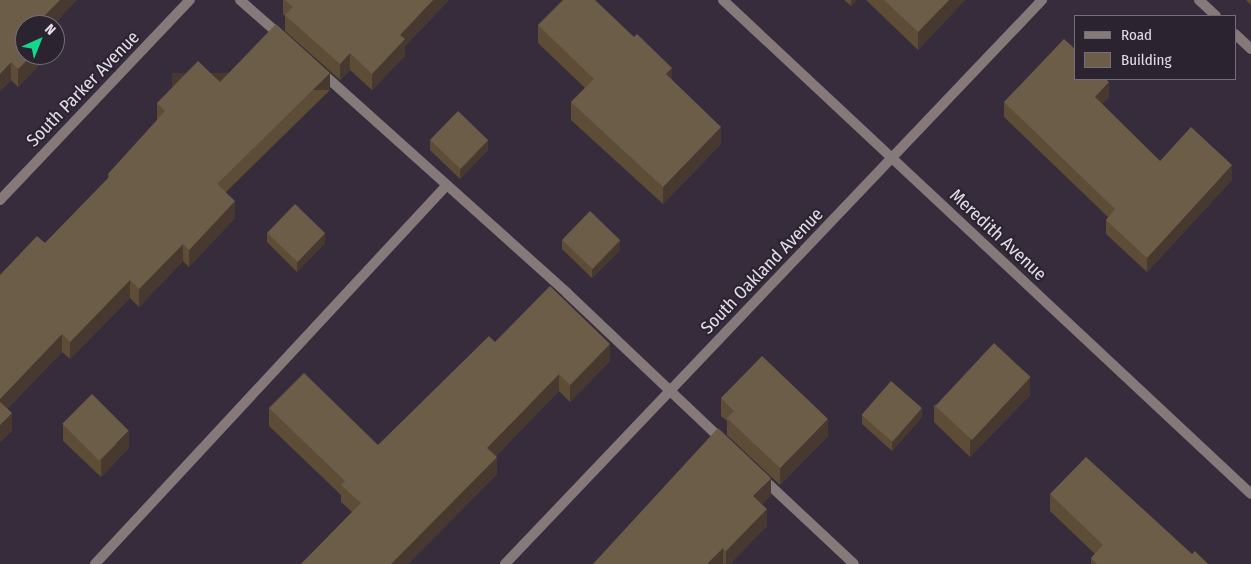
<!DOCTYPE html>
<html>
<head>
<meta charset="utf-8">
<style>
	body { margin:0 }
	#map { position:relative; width:1251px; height:564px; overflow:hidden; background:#362c3b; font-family:"Fira Sans Condensed",sans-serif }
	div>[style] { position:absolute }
	.service>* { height:10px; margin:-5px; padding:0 5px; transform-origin:5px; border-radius:5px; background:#857a79 }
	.minor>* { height:10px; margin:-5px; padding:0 5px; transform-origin:5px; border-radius:5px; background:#857a79 }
	.wall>* { inset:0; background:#5d4d36 }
	.shaded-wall>* { inset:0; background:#473930; transform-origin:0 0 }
	.building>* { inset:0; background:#6c5d49; transform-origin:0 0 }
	span { translate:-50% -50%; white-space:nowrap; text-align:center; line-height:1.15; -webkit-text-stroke:4px #2c2331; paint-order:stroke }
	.street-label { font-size:18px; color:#e4dee7 }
	.legend { position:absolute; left:1074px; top:15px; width:162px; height:65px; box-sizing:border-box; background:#2c2331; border:1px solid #766e7a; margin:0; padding:6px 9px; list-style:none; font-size:15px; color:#e4dee7 }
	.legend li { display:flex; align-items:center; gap:10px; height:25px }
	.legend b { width:25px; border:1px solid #766e7a }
	.north { position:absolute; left:15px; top:15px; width:50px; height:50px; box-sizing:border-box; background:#2c2331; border:1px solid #766e7a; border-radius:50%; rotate:44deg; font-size:14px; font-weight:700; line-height:20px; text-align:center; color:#e4dee7 }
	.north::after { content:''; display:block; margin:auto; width:18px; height:22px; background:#11d98a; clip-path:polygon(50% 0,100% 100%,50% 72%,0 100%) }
</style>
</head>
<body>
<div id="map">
	<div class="service">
		<i style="left:240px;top:0;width:55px;rotate:41.3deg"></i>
		<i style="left:1199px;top:0;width:23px;rotate:43deg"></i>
		<i style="left:1235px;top:34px;width:22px;rotate:43deg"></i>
		<i style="left:321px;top:72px;width:331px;rotate:41.9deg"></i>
		<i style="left:567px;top:293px;width:215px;rotate:43.5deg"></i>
		<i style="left:761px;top:477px;width:127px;rotate:43.1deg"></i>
		<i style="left:95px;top:564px;width:517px;rotate:-47.12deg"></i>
	</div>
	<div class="minor">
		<i style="left:723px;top:0;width:723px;rotate:43.09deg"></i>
		<i style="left:0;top:200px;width:276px;rotate:-46.5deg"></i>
		<i style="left:505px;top:564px;width:779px;rotate:-46.4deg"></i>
	</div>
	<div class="wall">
		<i style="clip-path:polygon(0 0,77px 0,53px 25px,25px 25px,25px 55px,49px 55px,18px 87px,11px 80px,0 91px)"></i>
		<i style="clip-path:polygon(283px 0,449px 0,405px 46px,405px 56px,372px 90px,350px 70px,340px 80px,285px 31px,285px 16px,283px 14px)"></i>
		<i style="clip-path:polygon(844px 0,857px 0,851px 6px)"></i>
		<i style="clip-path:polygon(866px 0,965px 0,918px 50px)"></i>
		<i style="clip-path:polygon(1246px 0,1251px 0,1251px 5px)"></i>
		<i style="clip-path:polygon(538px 25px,672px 80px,721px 144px,663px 204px,571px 120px,571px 102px,585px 88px,538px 43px)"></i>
		<i style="clip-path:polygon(220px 82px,330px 90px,226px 192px,235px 218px,189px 267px,183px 261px,139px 307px,130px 298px,70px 359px,62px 352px,7px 409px,12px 430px,0 442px,0 275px,45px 243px,108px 179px,108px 174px,157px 121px,157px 103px)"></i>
		<i style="clip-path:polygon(1109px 97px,1102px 104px,1160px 161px,1232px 180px,1147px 272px,1106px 234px,1106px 220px,1108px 217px,1004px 117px,1004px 102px)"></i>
		<i style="clip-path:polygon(430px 140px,488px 150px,460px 179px,430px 150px)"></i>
		<i style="clip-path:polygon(267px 233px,325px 243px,297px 272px,267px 242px)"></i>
		<i style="clip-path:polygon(562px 240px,620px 250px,592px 278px,562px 249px)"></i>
		<i style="clip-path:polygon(495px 342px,610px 361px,570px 402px,559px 391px,496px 456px,497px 474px,408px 564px,301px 564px,352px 512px,341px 502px,341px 495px,269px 426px,269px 408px,378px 445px)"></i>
		<i style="clip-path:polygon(1030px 395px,970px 457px,934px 422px,934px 405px)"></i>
		<i style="clip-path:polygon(721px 398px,828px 436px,780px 485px,727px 435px,727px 421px,721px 416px)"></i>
		<i style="clip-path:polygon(862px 415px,922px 417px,892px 451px,862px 424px)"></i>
		<i style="clip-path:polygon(63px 424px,129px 448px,101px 477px,63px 441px)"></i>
		<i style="clip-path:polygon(1050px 494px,1192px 554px,1208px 564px,1091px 564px,1091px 558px,1095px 554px,1050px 511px)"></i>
		<i style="clip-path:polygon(771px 495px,762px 504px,767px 526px,730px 564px,593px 564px)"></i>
	</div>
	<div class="shaded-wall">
		<i style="clip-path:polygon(60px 0,77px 0,53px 25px,42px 25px,42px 18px)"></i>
		<i style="clip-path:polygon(433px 0,449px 0,405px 46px,405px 56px,372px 90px,372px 74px,400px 35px)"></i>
		<i style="clip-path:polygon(851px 0,857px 0,851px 6px)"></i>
		<i style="clip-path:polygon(949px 0,965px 0,918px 50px,918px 32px)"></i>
		<i style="clip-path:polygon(350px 53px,350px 70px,340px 80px,340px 64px)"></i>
		<i style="clip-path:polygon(32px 55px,49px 55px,18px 87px,18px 69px)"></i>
		<i style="clip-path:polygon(11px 62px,11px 80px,0 91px,0 74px)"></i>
		<i style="clip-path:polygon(672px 68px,672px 85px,666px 74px)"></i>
		<i style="left:330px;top:73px;width:17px;height:158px;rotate:90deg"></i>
		<i style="clip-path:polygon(1109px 82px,1109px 97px,1095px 112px,1095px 97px)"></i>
		<i style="clip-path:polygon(721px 127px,721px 144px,663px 204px,663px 187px)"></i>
		<i style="clip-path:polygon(488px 140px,488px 150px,460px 179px,460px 169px)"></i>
		<i style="clip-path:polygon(1232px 165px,1232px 180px,1147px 272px,1147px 258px)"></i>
		<i style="clip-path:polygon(235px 201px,235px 218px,189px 267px,189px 250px)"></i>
		<i style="clip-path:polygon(325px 233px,325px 243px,297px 272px,297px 262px)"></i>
		<i style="clip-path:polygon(620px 240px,620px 250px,592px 278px,592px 269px)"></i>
		<i style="clip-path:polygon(183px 244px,183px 261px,139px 307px,139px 289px)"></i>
		<i style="clip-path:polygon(130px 280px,130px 298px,70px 359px,70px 342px)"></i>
		<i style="clip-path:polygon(62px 334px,62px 352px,0 416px,0 399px)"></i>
		<i style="clip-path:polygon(610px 344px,610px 361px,570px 402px,570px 385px)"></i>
		<i style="clip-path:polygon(559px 374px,559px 391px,487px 465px,487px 448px)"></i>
		<i style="clip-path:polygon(1030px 377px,1030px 395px,970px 457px,970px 440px)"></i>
		<i style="clip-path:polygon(922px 408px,922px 417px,892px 451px,892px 441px)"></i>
		<i style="clip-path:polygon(12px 413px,12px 430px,0 442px,0 425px)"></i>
		<i style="clip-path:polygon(828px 419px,828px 436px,780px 485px,780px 468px)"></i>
		<i style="clip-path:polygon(129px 431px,129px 448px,101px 477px,101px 460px)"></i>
		<i style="clip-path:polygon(497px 457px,497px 474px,408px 564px,391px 564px)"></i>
		<i style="clip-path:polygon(771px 478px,771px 495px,753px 513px,753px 496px)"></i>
		<i style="clip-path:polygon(767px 509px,767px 526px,730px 564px,726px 564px,726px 551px)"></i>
		<i style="clip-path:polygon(723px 548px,723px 564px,707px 564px)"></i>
	</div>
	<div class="building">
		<i style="clip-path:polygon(0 0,60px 0,42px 18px,49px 25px,25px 25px,25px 55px,32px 55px,18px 69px,11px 62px,0 74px)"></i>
		<i style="clip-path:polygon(285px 0,433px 0,400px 35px,405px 39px,372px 74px,350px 53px,340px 64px,285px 15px,293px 7px)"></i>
		<i style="clip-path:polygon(563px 0,595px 0,634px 37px,637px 34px,672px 68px,666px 74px,721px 127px,663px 187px,571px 102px,594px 79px,538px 25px)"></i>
		<i style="clip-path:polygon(884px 0,949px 0,918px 32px)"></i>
		<i style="clip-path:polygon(276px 24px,330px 73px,217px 184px,235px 201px,189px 250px,183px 244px,139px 289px,130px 280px,70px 342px,62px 334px,0 399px,0 275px,37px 236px,45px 243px,110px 176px,108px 174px,165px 111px,157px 103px,198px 61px,220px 82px)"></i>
		<i style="clip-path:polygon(1064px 39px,1075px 49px,1075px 79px,1106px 79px,1109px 82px,1095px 97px,1160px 161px,1191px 127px,1232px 165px,1147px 258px,1106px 220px,1115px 209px,1004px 102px)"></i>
		<i style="left:458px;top:111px;width:42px;height:40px;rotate:44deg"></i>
		<i style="left:295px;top:204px;width:42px;height:40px;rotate:44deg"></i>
		<i style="left:590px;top:211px;width:42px;height:40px;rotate:44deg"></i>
		<i style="clip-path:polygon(550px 286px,610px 344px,570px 385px,559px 374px,487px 448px,497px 457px,391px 564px,301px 564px,361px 503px,341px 485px,345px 481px,269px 408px,304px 373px,378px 445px,489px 336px,495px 342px)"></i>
		<i style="left:994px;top:343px;width:50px;height:86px;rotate:43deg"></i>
		<i style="clip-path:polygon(762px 356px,828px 419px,780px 468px,727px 418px,734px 411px,721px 398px)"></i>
		<i style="left:891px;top:381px;width:41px;height:45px;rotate:41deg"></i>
		<i style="left:92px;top:394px;width:52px;height:42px;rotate:45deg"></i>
		<i style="clip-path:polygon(0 402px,12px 413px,0 425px)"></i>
		<i style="clip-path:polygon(718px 428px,771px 478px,753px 496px,767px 509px,726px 551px,723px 548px,707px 564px,593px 564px)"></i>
		<i style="clip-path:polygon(1086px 457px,1192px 554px,1195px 551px,1208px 564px,1097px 564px,1091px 558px,1103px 545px,1050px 494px)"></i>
	</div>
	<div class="street-label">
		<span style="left:83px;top:89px;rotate:-46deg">South Parker Avenue</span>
		<span style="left:998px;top:235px;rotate:43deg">Meredith Avenue</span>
		<span style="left:762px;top:271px;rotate:-46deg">South Oakland Avenue</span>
	</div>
	<ul class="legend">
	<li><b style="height:6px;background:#857a79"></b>Road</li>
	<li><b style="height:14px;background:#6c5d49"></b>Building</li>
	</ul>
	<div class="north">N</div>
</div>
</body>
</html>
